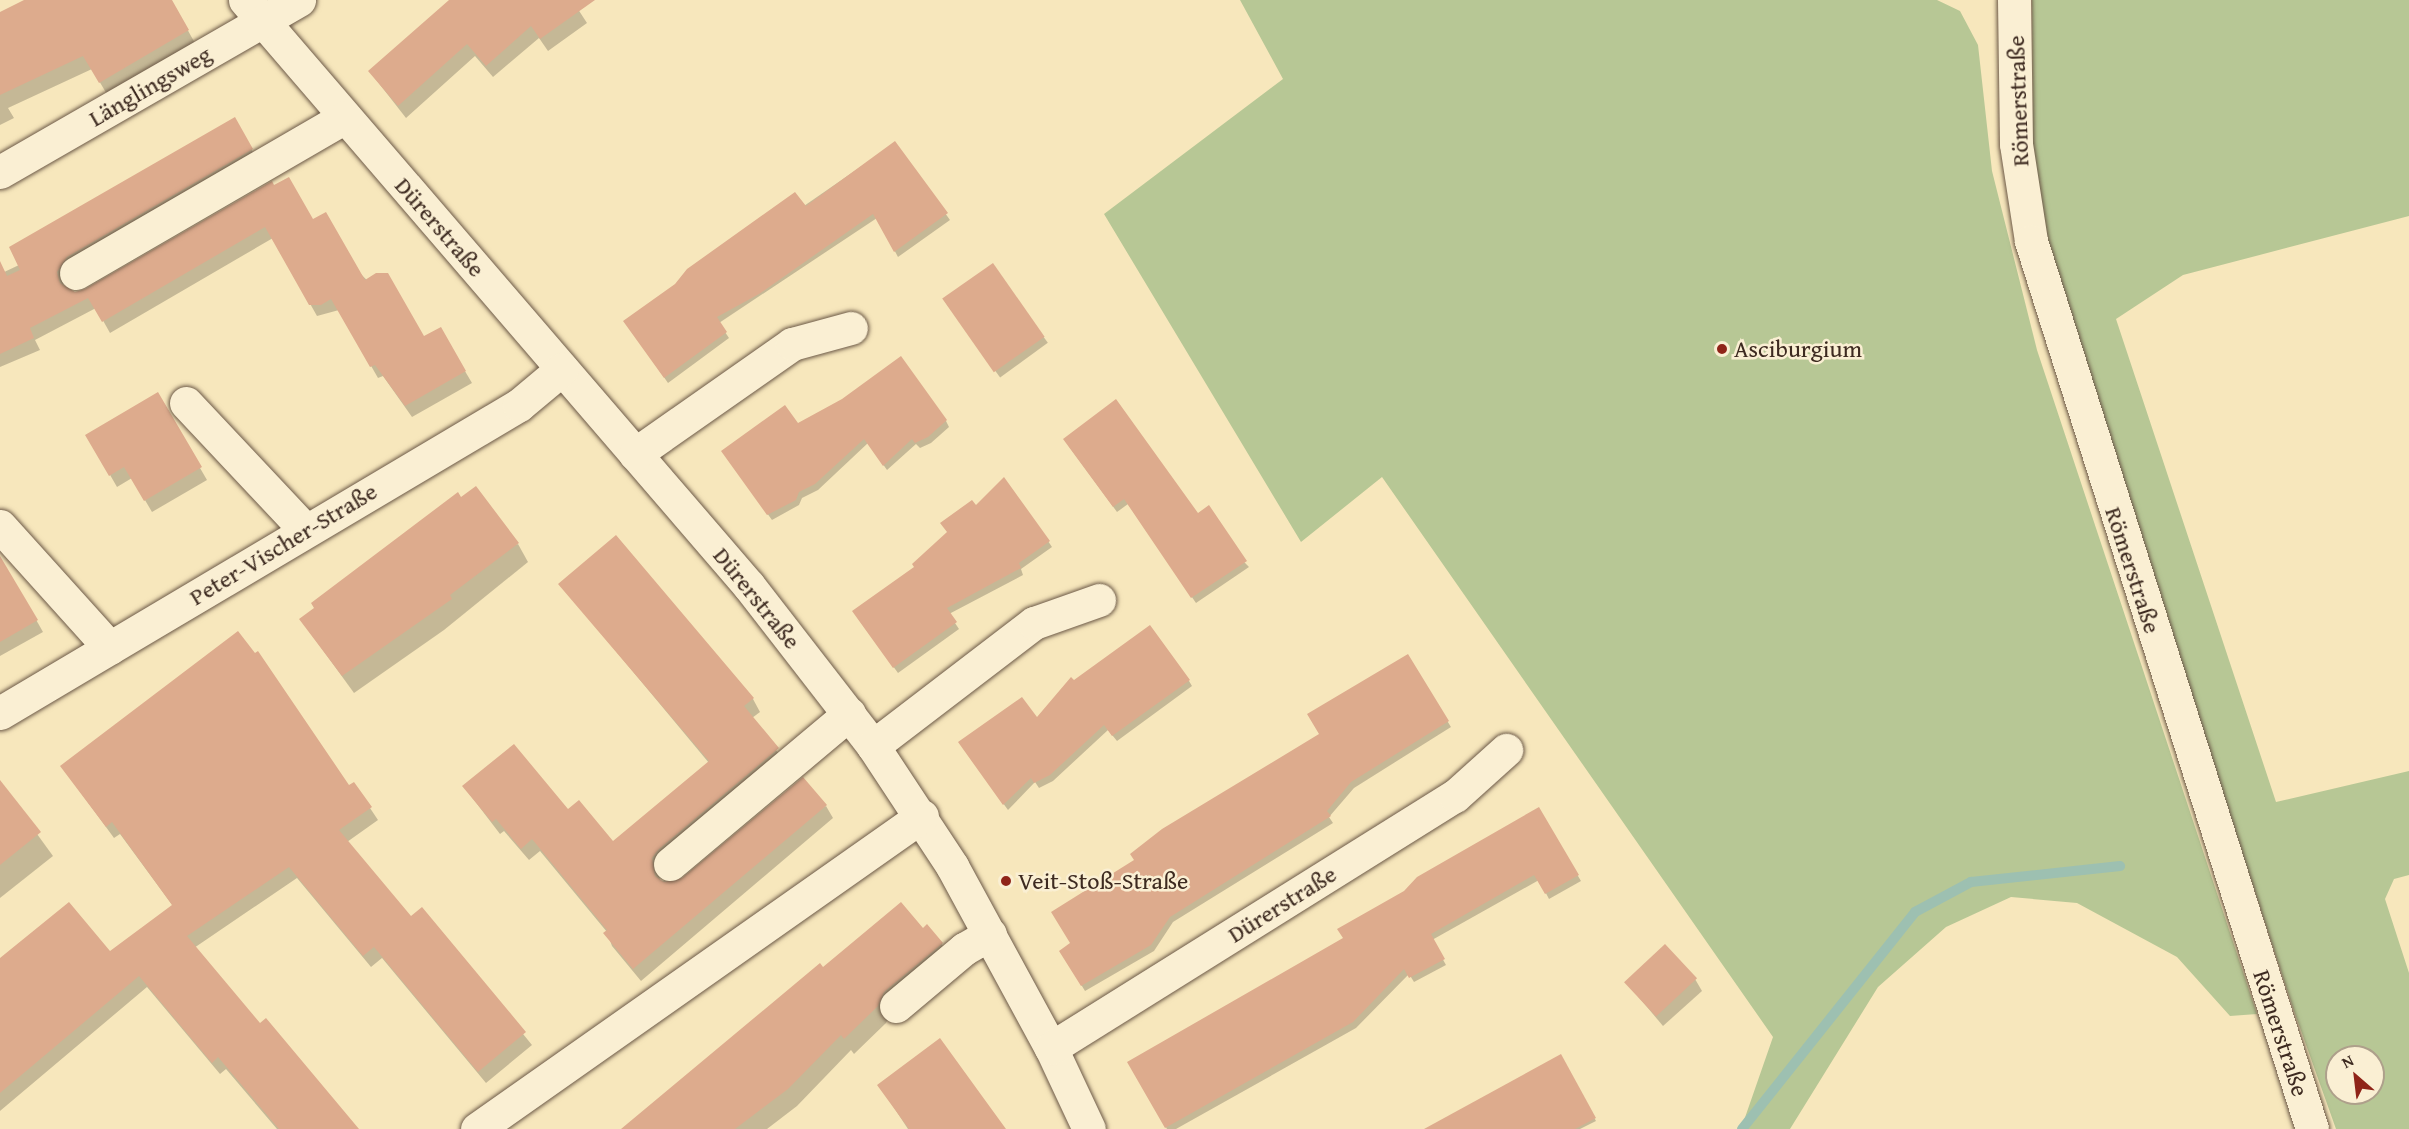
<!DOCTYPE html>
<html>
<head>
<meta charset="utf-8">
<style>
	body { margin:0 }
	#map { position:relative; width:2409px; height:1129px; overflow:hidden; background:#f7e7bc; font-family:"Gentium Book Plus",serif }
	div>[style] { position:absolute }
	.green>* { inset:0; background:#b7c795 }
	.shadow>* { inset:0; background:#0003; transform-origin:0 0 }
	.stream>* { height:10px; margin:-5px; padding:0 5px; transform-origin:5px; border-radius:5px; background:#9dc0b1 }
	.building>* { inset:0; background:#ddab8d; transform-origin:0 0 }
	.roads { filter:drop-shadow(0 0 2px #6c5947) drop-shadow(0 0 2px #6c5947) }
	.minor>* { height:33px; margin:-16.5px; padding:0 16.5px; transform-origin:16.5px; border-radius:16.5px; background:#faefd3 }
	.dots>* { width:16px; height:16px; translate:-50% -50%; box-sizing:border-box; border:3px solid #faefd3; border-radius:50% }
	span { translate:-50% -50%; white-space:nowrap; text-align:center; line-height:1.15; -webkit-text-stroke:5px #faefd3; paint-order:stroke }
	.street-label { font-size:24px; color:#3d2a20 }
	.poi-label { font-size:24px; color:#3d2a20 }
	.left { translate:0 -50%; text-align:left }
	.north { position:absolute; left:2325px; top:1045px; width:60px; height:60px; box-sizing:border-box; background:#faefd3; border:2px solid #aea08b; border-radius:50%; rotate:332deg; font-size:16px; font-weight:700; line-height:24px; text-align:center; color:#3d2a20 }
	.north::after { content:''; display:block; margin:auto; width:21px; height:27px; background:#8f2418; clip-path:polygon(50% 0,100% 100%,50% 72%,0 100%) }
</style>
</head>
<body>
<div id="map">
	<div class="green">
		<i style="clip-path:polygon(1240px 0,1937px 0,1960px 11px,1978px 45px,1992px 171px,2037px 350px,2257px 1014px,2230px 1016px,2177px 957px,2077px 903px,2011px 897px,1946px 927px,1878px 987px,1790px 1129px,1741px 1129px,1773px 1037px,1382px 477px,1301px 542px,1104px 214px,1283px 79px)"></i>
		<i style="clip-path:polygon(evenodd,2032px 0,2409px 0,2409px 216px,2183px 275px,2116px 319px,2276px 802px,2409px 771px,2409px 875px,2394px 879px,2385px 899px,2409px 973px,2409px 1129px,2336px 1129px,2294px 1011px,2048px 261px,2033px 168px,2032px 0,2337px 1057px,2373px 1057px,2373px 1093px,2337px 1093px,2337px 1057px)"></i>
	</div>
	<div class="shadow">
		<i style="clip-path:polygon(92px 0,171px 0,196px 45px,108px 96px,92px 69px,8px 108px,14px 118px,0 125px,0 51px)"></i>
		<i style="clip-path:polygon(452px 0,572px 0,587px 23px,548px 51px,539px 38px,493px 77px,475px 56px,406px 118px,370px 72px)"></i>
		<i style="clip-path:polygon(234px 119px,258px 161px,73px 269px,63px 285px,75px 293px,86px 291px,271px 183px,424px 338px,440px 329px,472px 383px,412px 417px,383px 376px,378px 378px,339px 310px,317px 316px,273px 238px,110px 333px,96px 308px,35px 340px,40px 350px,0 367px,0 274px,19px 265px)"></i>
		<i style="clip-path:polygon(895px 143px,950px 220px,898px 257px,877px 218px,719px 323px,729px 338px,668px 383px,629px 327px)"></i>
		<i style="left:992px;top:266px;width:95px;height:59px;rotate:54deg"></i>
		<i style="clip-path:polygon(157px 394px,207px 480px,152px 512px,132px 478px,117px 487px,87px 435px)"></i>
		<i style="clip-path:polygon(946px 421px,949px 427px,931px 443px,920px 448px,916px 444px,887px 470px,868px 443px,818px 490px,802px 498px,799px 505px,772px 520px,726px 457px,797px 425px)"></i>
		<i style="clip-path:polygon(1068px 445px,1198px 515px,1249px 567px,1196px 603px,1128px 504px,1117px 512px)"></i>
		<i style="clip-path:polygon(1048px 541px,1052px 547px,1021px 569px,1023px 575px,949px 614px,959px 629px,898px 673px,857px 617px,916px 568px)"></i>
		<i style="clip-path:polygon(518px 544px,528px 562px,444px 630px,354px 693px,301px 620px)"></i>
		<i style="clip-path:polygon(0 572px,13px 579px,43px 632px,0 656px)"></i>
		<i style="clip-path:polygon(560px 584px,753px 699px,760px 712px,752px 718px,785px 762px,659px 872px,660px 881px,683px 880px,826px 806px,833px 818px,641px 981px,612px 946px,607px 932px,540px 851px,529px 860px,504px 831px,500px 834px,464px 787px,568px 811px,613px 843px,709px 763px)"></i>
		<i style="clip-path:polygon(1407px 657px,1451px 727px,1354px 788px,1329px 817px,1333px 823px,1173px 922px,1154px 951px,1085px 991px,1061px 952px,1072px 943px,1136px 861px,1321px 734px)"></i>
		<i style="clip-path:polygon(1189px 681px,1192px 686px,1117px 741px,1108px 730px,1053px 781px,1039px 788px,1035px 782px,1008px 810px,963px 748px,1037px 720px,1073px 682px)"></i>
		<i style="clip-path:polygon(62px 767px,349px 787px,354px 784px,378px 820px,347px 842px,411px 918px,421px 909px,532px 1045px,486px 1083px,382px 958px,371px 967px,297px 878px,194px 948px,259px 1025px,357px 1129px,277px 1129px,226px 1069px,220px 1074px,147px 987px,0 1111px,0 961px,110px 953px,173px 906px,120px 834px,114px 838px)"></i>
		<i style="clip-path:polygon(0 783px,53px 856px,0 898px)"></i>
		<i style="clip-path:polygon(1538px 809px,1581px 881px,1549px 899px,1539px 880px,1432px 940px,1446px 965px,1414px 982px,1409px 974px,1356px 1028px,1176px 1129px,1167px 1129px,1129px 1062px,1345px 939px,1405px 893px)"></i>
		<i style="clip-path:polygon(922px 930px,941px 943px,951px 960px,893px 1008px,886px 1023px,854px 1054px,851px 1050px,797px 1106px,767px 1129px,636px 1129px,823px 969px)"></i>
		<i style="clip-path:polygon(1695px 979px,1702px 991px,1663px 1026px,1626px 982px)"></i>
		<i style="clip-path:polygon(1561px 1056px,1596px 1121px,1580px 1129px,1436px 1129px)"></i>
		<i style="clip-path:polygon(879px 1085px,1005px 1129px,908px 1129px)"></i>
	</div>
	<div class="stream">
		<i style="left:1742px;top:1129px;width:278px;rotate:-51.4deg"></i>
		<i style="left:1915px;top:912px;width:64px;rotate:-28.2deg"></i>
		<i style="left:1971px;top:882px;width:150px;rotate:-6.1deg"></i>
	</div>
	<div class="building">
		<i style="clip-path:polygon(24px 0,172px 0,189px 30px,99px 83px,83px 56px,0 95px,0 12px)"></i>
		<i style="clip-path:polygon(449px 0,595px 0,540px 39px,531px 26px,486px 66px,467px 44px,398px 106px,368px 71px)"></i>
		<i style="clip-path:polygon(235px 117px,253px 149px,67px 257px,57px 272px,60px 283px,75px 292px,85px 289px,272px 181px,274px 185px,289px 177px,313px 219px,326px 212px,365px 280px,376px 273px,388px 273px,424px 336px,441px 327px,466px 371px,405px 406px,375px 365px,370px 367px,331px 299px,321px 305px,309px 305px,265px 227px,102px 322px,88px 298px,30px 328px,34px 338px,0 354px,0 261px,7px 276px,20px 270px,9px 247px)"></i>
		<i style="clip-path:polygon(895px 141px,948px 213px,894px 252px,873px 214px,759px 294px,717px 317px,727px 332px,664px 378px,623px 321px,675px 284px,687px 269px,795px 192px,806px 206px)"></i>
		<i style="left:993px;top:263px;width:90px;height:62px;rotate:55deg"></i>
		<i style="clip-path:polygon(901px 356px,947px 420px,928px 437px,915px 443px,912px 439px,883px 466px,864px 439px,815px 484px,799px 492px,796px 500px,767px 515px,721px 451px,785px 405px,798px 423px,842px 399px)"></i>
		<i style="clip-path:polygon(158px 392px,202px 467px,144px 501px,124px 467px,109px 476px,85px 435px)"></i>
		<i style="clip-path:polygon(1116px 399px,1198px 513px,1209px 505px,1247px 561px,1191px 598px,1124px 499px,1113px 507px,1063px 439px)"></i>
		<i style="clip-path:polygon(1004px 477px,1050px 541px,1019px 563px,1021px 568px,947px 608px,957px 622px,893px 668px,852px 611px,914px 567px,912px 564px,947px 532px,940px 523px,972px 500px,976px 505px)"></i>
		<i style="clip-path:polygon(476px 486px,519px 543px,450px 595px,452px 599px,342px 676px,299px 619px,314px 608px,311px 603px,458px 492px,461px 497px)"></i>
		<i style="clip-path:polygon(616px 535px,754px 698px,744px 706px,779px 748px,658px 850px,652px 858px,655px 876px,664px 882px,682px 878px,803px 777px,827px 805px,633px 969px,603px 933px,607px 930px,532px 839px,521px 849px,496px 819px,492px 822px,462px 786px,514px 744px,568px 809px,579px 800px,613px 841px,709px 761px,558px 584px)"></i>
		<i style="clip-path:polygon(0 556px,38px 620px,0 642px)"></i>
		<i style="clip-path:polygon(1150px 625px,1190px 680px,1112px 736px,1104px 725px,1050px 775px,1034px 783px,1031px 778px,1003px 805px,958px 742px,1022px 697px,1037px 717px,1071px 677px,1074px 680px)"></i>
		<i style="clip-path:polygon(238px 631px,255px 653px,258px 651px,349px 785px,354px 782px,372px 807px,339px 830px,411px 916px,422px 907px,526px 1032px,478px 1072px,374px 947px,363px 956px,289px 867px,187px 936px,260px 1023px,266px 1018px,359px 1129px,279px 1129px,218px 1057px,212px 1063px,139px 976px,0 1093px,0 958px,69px 902px,110px 951px,172px 905px,112px 822px,106px 827px,60px 766px)"></i>
		<i style="clip-path:polygon(1408px 654px,1449px 721px,1351px 782px,1327px 811px,1331px 816px,1170px 917px,1151px 945px,1081px 986px,1059px 951px,1070px 943px,1051px 912px,1134px 860px,1130px 854px,1162px 829px,1319px 734px,1307px 714px)"></i>
		<i style="clip-path:polygon(0 780px,41px 832px,0 865px)"></i>
		<i style="clip-path:polygon(1539px 807px,1579px 875px,1545px 894px,1534px 875px,1431px 934px,1445px 959px,1409px 978px,1404px 969px,1353px 1022px,1165px 1128px,1127px 1062px,1343px 938px,1337px 929px,1404px 891px,1417px 877px)"></i>
		<i style="clip-path:polygon(901px 902px,923px 928px,927px 924px,943px 943px,884px 992px,878px 1006px,844px 1039px,841px 1035px,788px 1089px,735px 1129px,621px 1129px,820px 963px,823px 967px)"></i>
		<i style="left:1665px;top:944px;width:47px;height:56px;rotate:47deg"></i>
		<i style="clip-path:polygon(940px 1038px,982px 1096px,1006px 1129px,909px 1129px,877px 1085px)"></i>
		<i style="clip-path:polygon(1561px 1054px,1596px 1118px,1575px 1129px,1424px 1129px)"></i>
	</div>
	<div class="roads">
		<div class="minor">
			<i style="left:245px;top:0;width:773px;rotate:49.3deg"></i>
			<i style="left:749px;top:586px;width:202px;rotate:52.2deg"></i>
			<i style="left:873px;top:746px;width:144px;rotate:56.6deg"></i>
			<i style="left:952px;top:866px;width:207px;rotate:61.5deg"></i>
			<i style="left:1051px;top:1048px;width:89px;rotate:64.9deg"></i>
			<i style="left:2014px;top:0;width:144px;rotate:89.2deg"></i>
			<i style="left:2016px;top:144px;width:98px;rotate:81.2deg"></i>
			<i style="left:2031px;top:241px;width:931px;rotate:72.44deg"></i>
			<i style="left:0;top:172px;width:345px;rotate:-29.9deg"></i>
			<i style="left:76px;top:273px;width:311px;rotate:-30.1deg"></i>
			<i style="left:186px;top:403px;width:175px;rotate:46.8deg"></i>
			<i style="left:635px;top:454px;width:192px;rotate:-35deg"></i>
			<i style="left:792px;top:344px;width:61px;rotate:-15.2deg"></i>
			<i style="left:0;top:526px;width:164px;rotate:48deg"></i>
			<i style="left:0;top:713px;width:604px;rotate:-30.69deg"></i>
			<i style="left:519px;top:405px;width:56px;rotate:-39.9deg"></i>
			<i style="left:873px;top:746px;width:203px;rotate:-37.4deg"></i>
			<i style="left:1034px;top:623px;width:69px;rotate:-19.5deg"></i>
			<i style="left:670px;top:864px;width:234px;rotate:-40deg"></i>
			<i style="left:896px;top:1006px;width:89px;rotate:-40deg"></i>
			<i style="left:964px;top:949px;width:30px;rotate:-30deg"></i>
			<i style="left:1051px;top:1048px;width:476px;rotate:-32deg"></i>
			<i style="left:1455px;top:796px;width:69px;rotate:-42deg"></i>
			<i style="left:477px;top:1129px;width:544px;rotate:-35.12deg"></i>
		</div>
	</div>
	<div class="dots">
		<i style="left:1722px;top:349px;background:#8f2418"></i>
		<i style="left:1006px;top:881px;background:#8f2418"></i>
	</div>
	<div class="street-label">
		<span style="left:150px;top:86px;rotate:-30deg">Länglingsweg</span>
		<span style="left:2018px;top:101px;rotate:-92deg">Römerstraße</span>
		<span style="left:440px;top:227px;rotate:49deg">Dürerstraße</span>
		<span style="left:283px;top:544px;rotate:-31deg">Peter-Vischer-Straße</span>
		<span style="left:2133px;top:570px;rotate:72deg">Römerstraße</span>
		<span style="left:757px;top:598px;rotate:51deg">Dürerstraße</span>
		<span style="left:1282px;top:904px;rotate:-32deg">Dürerstraße</span>
		<span style="left:2281px;top:1033px;rotate:72deg">Römerstraße</span>
	</div>
	<div class="poi-label">
		<span class="left" style="left:1734px;top:349px">Asciburgium</span>
		<span class="left" style="left:1018px;top:881px">Veit-Stoß-Straße</span>
	</div>
	<div class="north">N</div>
</div>
</body>
</html>
